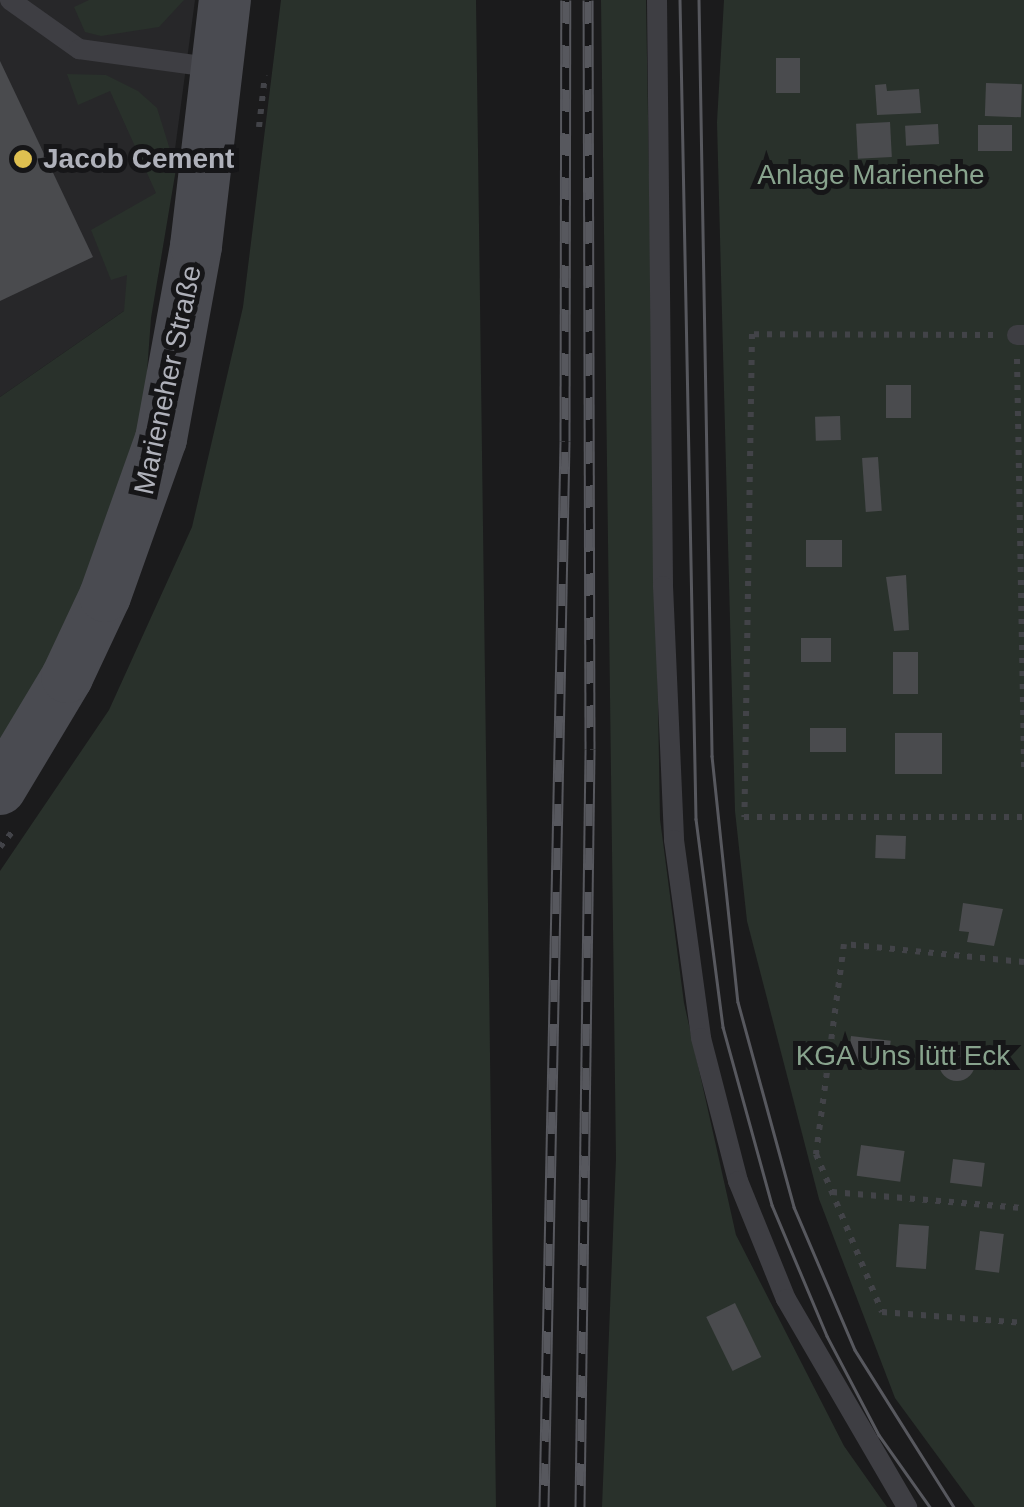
<!DOCTYPE html>
<html>
<head>
<meta charset="utf-8">
<style>
	body { margin:0 }
	#map { position:relative; width:1024px; height:1507px; overflow:hidden; background:#1b1b1c; font-family:Arial,sans-serif }
	div>[style] { position:absolute }
	.built>* { inset:0; background:#272729 }
	.green>* { inset:0; background:#29312b }
	.building>* { inset:0; background:#4a4b4e; transform-origin:0 0 }
	.round { border-radius:50% }
	.path>* { height:6px; margin-top:-3px; transform-origin:0; background:repeating-linear-gradient(90deg,#424348 0 5px,transparent 0 13px) }
	.lane>* { height:20px; margin:-10px; padding:0 10px; transform-origin:10px; border-radius:10px; background:#3e3e43 }
	.secondary>* { height:52px; margin:-26px; padding:0 26px; transform-origin:26px; border-radius:26px; background:#4a4b51 }
	.tram>* { height:2.5px; margin:-1.25px; padding:0 1.25px; transform-origin:1.25px; border-radius:1.25px; background:#57585e }
	.rail>* { height:11px; margin-top:-5.5px; transform-origin:0; background:repeating-linear-gradient(90deg,#161618 0 22px,#57585e 0 44px); box-sizing:border-box; border-block:2px solid #57585e }
	.dots>* { width:28px; height:28px; translate:-50% -50%; box-sizing:border-box; border:5px solid #161618; border-radius:50% }
	span { translate:-50% -50%; white-space:nowrap; text-align:center; line-height:1.15; -webkit-text-stroke:10px #161618; paint-order:stroke }
	.poi-label { font-size:28px; color:#afb1ba; font-weight:700 }
	.left { translate:0 -50%; text-align:left }
	.park-label { font-size:28px; color:#88a38d }
	.street-label { font-size:28px; color:#afb1ba }
</style>
</head>
<body>
<div id="map">
	<div class="built">
		<i style="clip-path:polygon(0 0,195px 0,158px 276px,124px 311px,0 397px)"></i>
	</div>
	<div class="green">
		<i style="clip-path:polygon(89px 0,184px 0,159px 27px,101px 36px,85px 32px,74px 7px)"></i>
		<i style="clip-path:polygon(281px 0,476px 0,496px 1507px,0 1507px,0 871px,109px 710px,192px 527px,243px 307px)"></i>
		<i style="clip-path:polygon(601px 0,646px 0,660px 819px,684px 1003px,736px 1235px,844px 1446px,887px 1507px,602px 1507px,616px 1159px)"></i>
		<i style="clip-path:polygon(724px 0,1024px 0,1024px 1507px,975px 1507px,895px 1398px,819px 1199px,747px 921px,735px 811px,717px 122px)"></i>
		<i style="clip-path:polygon(67px 74px,106px 75px,138px 91px,157px 108px,176px 169px,151px 318px,144px 413px,118px 506px,44px 672px,0 742px,0 397px,124px 311px,127px 275px,111px 280px,91px 230px,156px 193px,110px 91px,78px 105px)"></i>
	</div>
	<div class="building">
		<i style="left:776px;top:58px;width:24px;height:35px"></i>
		<i style="clip-path:polygon(0 61px,93px 257px,0 301px)"></i>
		<i style="left:986px;top:83px;width:36px;height:33px;rotate:2deg"></i>
		<i style="clip-path:polygon(886px 84px,887px 91px,919px 89px,921px 113px,877px 115px,875px 85px)"></i>
		<i style="left:890px;top:122px;width:35px;height:34px;rotate:87deg"></i>
		<i style="left:938px;top:124px;width:20px;height:33px;rotate:87deg"></i>
		<i style="left:978px;top:125px;width:34px;height:26px"></i>
		<i style="left:886px;top:385px;width:25px;height:33px"></i>
		<i style="left:840px;top:416px;width:24px;height:25px;rotate:88deg"></i>
		<i style="left:878px;top:457px;width:54px;height:16px;rotate:86deg"></i>
		<i style="left:842px;top:540px;width:27px;height:36px;rotate:90deg"></i>
		<i style="clip-path:polygon(906px 575px,909px 630px,894px 631px,886px 577px)"></i>
		<i style="left:801px;top:638px;width:30px;height:24px"></i>
		<i style="left:893px;top:652px;width:25px;height:42px"></i>
		<i style="left:810px;top:728px;width:36px;height:24px"></i>
		<i style="left:895px;top:733px;width:47px;height:41px"></i>
		<i style="left:876px;top:835px;width:30px;height:23px;rotate:2deg"></i>
		<i style="clip-path:polygon(963px 903px,1003px 909px,994px 946px,967px 942px,969px 932px,959px 931px)"></i>
		<i style="left:851px;top:1036px;width:40px;height:25px;rotate:7deg"></i>
		<i class="round" style="left:939px;top:1045px;width:36px;height:36px"></i>
		<i style="left:861px;top:1145px;width:44px;height:31px;rotate:8deg"></i>
		<i style="left:953px;top:1159px;width:32px;height:24px;rotate:7deg"></i>
		<i style="left:899px;top:1224px;width:30px;height:43px;rotate:4deg"></i>
		<i style="left:980px;top:1231px;width:24px;height:39px;rotate:7deg"></i>
		<i style="left:735px;top:1303px;width:60px;height:32px;rotate:64deg"></i>
	</div>
	<div class="path">
		<i style="left:259px;top:127px;width:52px;rotate:-83.4deg"></i>
		<i style="left:993px;top:335px;width:241px;rotate:-179.8deg"></i>
		<i style="left:752px;top:334px;width:483px;rotate:90.9deg"></i>
		<i style="left:744px;top:817px;width:280px"></i>
		<i style="left:1017px;top:359px;width:414px;rotate:89deg"></i>
		<i style="left:0;top:847px;width:19px;rotate:-51deg"></i>
		<i style="left:1024px;top:962px;width:181px;rotate:-174.3deg"></i>
		<i style="left:844px;top:944px;width:212px;rotate:97.6deg"></i>
		<i style="left:816px;top:1154px;width:171px;rotate:67.3deg"></i>
		<i style="left:882px;top:1312px;width:142px;rotate:4.4deg"></i>
		<i style="left:832px;top:1192px;width:193px;rotate:4.8deg"></i>
	</div>
	<div class="lane">
		<i style="left:10px;top:0;width:85px;rotate:35.4deg"></i>
		<i style="left:79px;top:49px;width:138px;rotate:7.9deg"></i>
		<i style="left:657px;top:0;width:586px;rotate:89.41deg"></i>
		<i style="left:663px;top:586px;width:254px;rotate:87.5deg"></i>
		<i style="left:674px;top:840px;width:200px;rotate:82.2deg"></i>
		<i style="left:701px;top:1038px;width:148px;rotate:75.5deg"></i>
		<i style="left:738px;top:1181px;width:127px;rotate:67.9deg"></i>
		<i style="left:786px;top:1299px;width:241px;rotate:59.8deg"></i>
		<i style="left:1017px;top:335px;width:7px"></i>
	</div>
	<div class="secondary">
		<i style="left:0;top:789px;width:131px;rotate:-59.1deg"></i>
		<i style="left:67px;top:677px;width:89px;rotate:-64.9deg"></i>
		<i style="left:105px;top:596px;width:167px;rotate:-70.4deg"></i>
		<i style="left:161px;top:439px;width:196px;rotate:-79.7deg"></i>
		<i style="left:196px;top:246px;width:248px;rotate:-83.3deg"></i>
	</div>
	<div class="tram">
		<i style="left:680px;top:0;width:819px;rotate:88.88deg"></i>
		<i style="left:696px;top:819px;width:210px;rotate:82.6deg"></i>
		<i style="left:723px;top:1027px;width:185px;rotate:74.6deg"></i>
		<i style="left:772px;top:1205px;width:142px;rotate:67.2deg"></i>
		<i style="left:827px;top:1336px;width:112px;rotate:62.3deg"></i>
		<i style="left:879px;top:1435px;width:88px;rotate:54.7deg"></i>
		<i style="left:699px;top:0;width:756px;rotate:89.01deg"></i>
		<i style="left:712px;top:756px;width:247px;rotate:84deg"></i>
		<i style="left:738px;top:1002px;width:213px;rotate:74.7deg"></i>
		<i style="left:794px;top:1207px;width:155px;rotate:66.9deg"></i>
		<i style="left:855px;top:1350px;width:186px;rotate:57.8deg"></i>
	</div>
	<div class="rail">
		<i style="left:544px;top:1507px;width:1066px;rotate:-88.87deg"></i>
		<i style="left:565px;top:441px;width:441px;rotate:-89.9deg"></i>
		<i style="left:580px;top:1507px;width:758px;rotate:-89.24deg"></i>
		<i style="left:590px;top:749px;width:749px;rotate:-90.15deg"></i>
	</div>
	<div class="dots">
		<i style="left:23px;top:159px;background:#dfc050"></i>
	</div>
	<div class="poi-label">
		<span class="left" style="left:43px;top:159px">Jacob Cement</span>
	</div>
	<div class="park-label">
		<span style="left:871px;top:175px">Anlage Marienehe</span>
		<span style="left:903px;top:1056px">KGA Uns lütt Eck</span>
	</div>
	<div class="street-label">
		<span style="left:168px;top:380px;rotate:-78deg">Marieneher Straße</span>
	</div>
</div>
</body>
</html>
